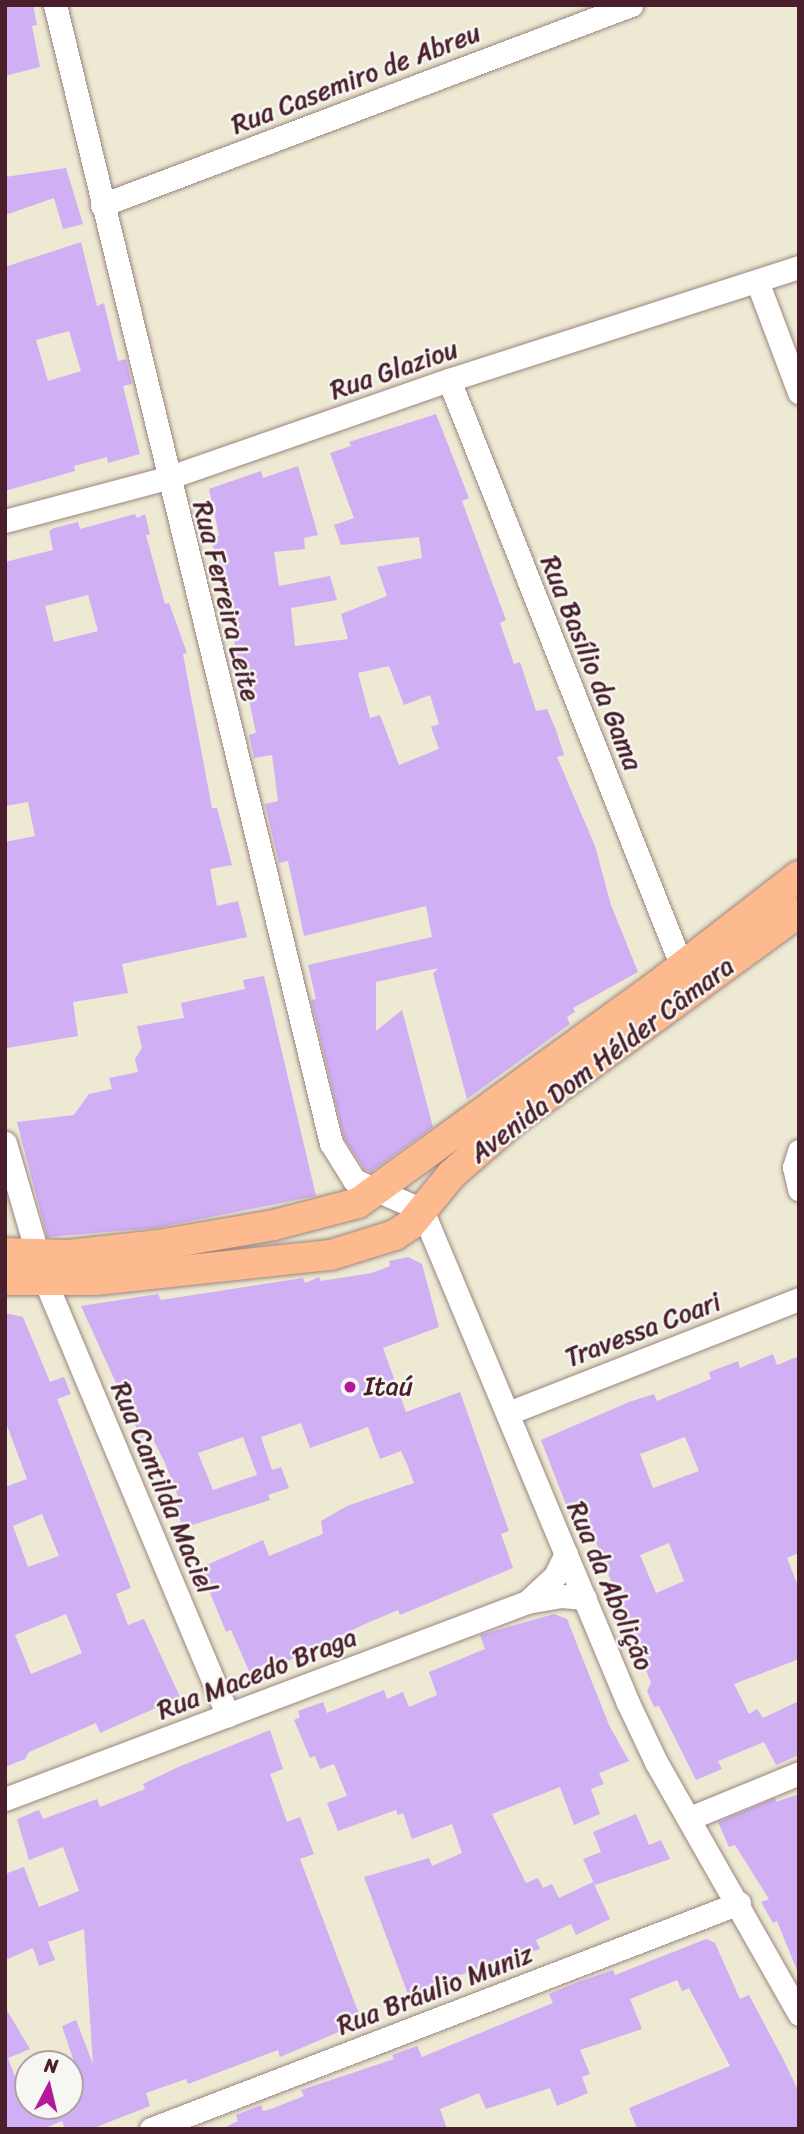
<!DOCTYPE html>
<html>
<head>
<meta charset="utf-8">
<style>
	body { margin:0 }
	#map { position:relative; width:804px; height:2134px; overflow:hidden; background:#ede9d3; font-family:Sriracha,sans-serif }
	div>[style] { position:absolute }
	.building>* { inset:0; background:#d0aff5 }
	.roads { filter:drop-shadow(0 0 2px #9c847f) drop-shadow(0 0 2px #9c847f) }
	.minor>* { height:23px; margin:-11.5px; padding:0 11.5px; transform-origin:11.5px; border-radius:11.5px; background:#fff }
	.major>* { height:30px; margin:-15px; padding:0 15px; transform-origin:15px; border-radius:15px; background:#fcba8e }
	.dots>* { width:19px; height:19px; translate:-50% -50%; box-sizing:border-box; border:4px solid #f6f6f2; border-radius:50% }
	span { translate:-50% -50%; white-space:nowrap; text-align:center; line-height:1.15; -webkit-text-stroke:5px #f6f6f2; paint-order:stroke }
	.street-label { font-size:26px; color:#4a1f2b }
	.poi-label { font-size:26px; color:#4a1f2b }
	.left { translate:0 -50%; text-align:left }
	.frame { position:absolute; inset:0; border:7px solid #4a1f2b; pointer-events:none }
	.north { position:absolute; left:14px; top:2050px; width:70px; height:70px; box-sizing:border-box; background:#f6f6f2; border:2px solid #b1a0a2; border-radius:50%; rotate:7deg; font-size:19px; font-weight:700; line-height:28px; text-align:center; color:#4a1f2b }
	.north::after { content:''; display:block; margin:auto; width:24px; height:32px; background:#b5179e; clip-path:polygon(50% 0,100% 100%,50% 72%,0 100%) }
</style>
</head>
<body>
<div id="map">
	<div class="building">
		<i style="clip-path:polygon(5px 5px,33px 5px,37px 25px,32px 26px,40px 67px,5px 76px)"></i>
		<i style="clip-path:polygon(66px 168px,83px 224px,63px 229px,54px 198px,5px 215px,5px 177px)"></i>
		<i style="clip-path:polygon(evenodd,81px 242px,97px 306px,104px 303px,118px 361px,126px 359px,132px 384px,123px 386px,140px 454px,108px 463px,107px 457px,74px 466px,75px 471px,5px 491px,5px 267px,81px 242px,69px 331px,81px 371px,48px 381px,36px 340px,69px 331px)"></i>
		<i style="clip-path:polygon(evenodd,436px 414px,469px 498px,462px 501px,506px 620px,500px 623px,514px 664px,520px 662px,536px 711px,547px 709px,556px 730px,564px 755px,557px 757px,595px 846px,611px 905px,638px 972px,573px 1008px,575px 1012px,567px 1017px,570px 1024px,467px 1099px,433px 974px,438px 968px,376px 982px,376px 1031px,402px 1010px,433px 1127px,371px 1172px,364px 1169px,344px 1138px,311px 1000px,316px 999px,308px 965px,432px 937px,426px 906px,304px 936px,288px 861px,279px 863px,265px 804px,278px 801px,272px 755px,254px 758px,249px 735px,256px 733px,249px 700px,243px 694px,230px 616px,222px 617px,217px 598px,225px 596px,212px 542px,219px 535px,209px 489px,261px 471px,263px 478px,298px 466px,318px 535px,304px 538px,305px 549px,274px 552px,279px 586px,330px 576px,337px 600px,291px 608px,295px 646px,348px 639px,341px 614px,387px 596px,377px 567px,422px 558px,419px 537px,341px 545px,334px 525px,354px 518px,330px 453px,351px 446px,349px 442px,436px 414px,389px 666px,404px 705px,430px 695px,439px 724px,431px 727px,439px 749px,399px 765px,380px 715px,370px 718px,358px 673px,389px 666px)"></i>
		<i style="clip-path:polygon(evenodd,135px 514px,137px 518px,145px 514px,150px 534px,146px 535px,165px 604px,169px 603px,187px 653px,183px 654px,212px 808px,217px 808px,232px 865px,210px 869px,217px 906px,238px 901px,247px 937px,122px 964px,128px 993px,73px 1002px,78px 1036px,7px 1048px,5px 842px,35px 836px,28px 802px,5px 806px,5px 562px,53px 550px,49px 531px,54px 528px,78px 522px,80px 529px,135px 514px,88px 595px,98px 631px,54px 642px,45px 606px,88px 595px)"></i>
		<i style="clip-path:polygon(264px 976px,316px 1196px,156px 1228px,47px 1237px,17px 1122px,74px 1115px,89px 1094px,112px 1089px,109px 1078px,138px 1072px,135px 1059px,142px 1048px,137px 1026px,184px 1018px,181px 1003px,245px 989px,243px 980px)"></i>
		<i style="clip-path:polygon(evenodd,408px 1257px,422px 1264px,439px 1327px,383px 1348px,406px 1412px,460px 1392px,509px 1531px,501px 1534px,513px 1568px,400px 1615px,398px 1610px,367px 1623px,273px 1668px,270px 1662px,249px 1671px,231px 1630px,226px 1632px,200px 1568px,263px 1540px,269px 1556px,323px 1534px,321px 1521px,347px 1506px,414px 1483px,407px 1464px,401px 1451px,380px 1459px,368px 1427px,310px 1448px,301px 1423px,261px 1437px,272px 1470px,281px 1467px,289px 1488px,268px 1495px,270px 1500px,183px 1528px,175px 1506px,181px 1504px,165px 1463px,151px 1435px,141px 1438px,81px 1306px,158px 1294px,161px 1300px,303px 1278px,305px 1283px,319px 1277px,321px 1281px,372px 1273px,390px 1266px,389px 1261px,408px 1257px,243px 1437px,257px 1475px,213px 1490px,198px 1453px,243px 1437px)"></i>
		<i style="clip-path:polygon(evenodd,5px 1313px,23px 1317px,50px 1382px,64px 1377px,71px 1394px,57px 1399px,131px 1588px,116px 1594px,128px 1625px,144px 1619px,180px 1697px,100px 1733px,96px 1723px,29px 1752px,25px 1759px,5px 1767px,5px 1487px,27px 1479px,5px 1420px,5px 1313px,42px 1514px,59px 1556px,28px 1567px,13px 1526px,42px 1514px,5px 1313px,66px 1614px,82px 1653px,31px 1674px,15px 1635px,66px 1614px)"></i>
		<i style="clip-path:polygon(evenodd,773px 1354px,777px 1365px,799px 1356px,799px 1553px,787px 1558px,799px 1589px,799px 1659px,734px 1684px,749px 1714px,757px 1709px,763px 1718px,799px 1701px,799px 1755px,776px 1765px,764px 1742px,718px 1761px,722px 1769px,696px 1780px,659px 1706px,654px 1707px,647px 1691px,651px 1683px,583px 1509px,570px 1515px,541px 1440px,629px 1402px,654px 1394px,657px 1401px,711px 1379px,709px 1372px,728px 1365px,738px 1361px,740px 1368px,773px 1354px,685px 1437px,699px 1471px,653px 1488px,640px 1454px,685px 1437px,773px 1354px,669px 1543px,684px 1581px,656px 1593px,640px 1555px,669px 1543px)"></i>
		<i style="clip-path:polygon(554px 1614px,567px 1619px,609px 1725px,629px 1761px,599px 1773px,604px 1784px,591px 1789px,600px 1814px,574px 1825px,560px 1787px,492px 1814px,526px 1883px,538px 1878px,543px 1888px,552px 1884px,559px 1898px,593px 1882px,610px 1919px,576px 1935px,571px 1924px,536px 1940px,540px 1949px,435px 1983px,433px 1994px,414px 2001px,409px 1997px,364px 1877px,429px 1858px,432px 1866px,462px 1853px,452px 1824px,412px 1839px,403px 1813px,398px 1815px,396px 1810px,338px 1831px,327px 1803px,347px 1796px,334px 1764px,320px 1769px,315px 1756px,310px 1758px,294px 1720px,300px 1717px,298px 1711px,323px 1702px,327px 1713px,384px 1690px,387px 1699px,403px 1692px,409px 1707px,437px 1695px,429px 1672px,485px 1649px,480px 1635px)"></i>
		<i style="clip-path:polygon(270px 1730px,283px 1769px,270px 1774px,287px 1822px,300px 1817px,314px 1854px,300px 1859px,362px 2022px,280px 2057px,278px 2050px,188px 2084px,186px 2079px,146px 2093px,150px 2106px,91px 2129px,65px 2129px,62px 2121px,43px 2129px,5px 2129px,5px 2007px,30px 2049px,8px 2058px,21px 2093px,28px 2091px,28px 2106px,70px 2106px,70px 2077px,78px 2074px,62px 2026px,76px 2020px,93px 2064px,84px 1929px,48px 1942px,55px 1960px,39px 1966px,33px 1948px,5px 1960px,5px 1874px,24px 1867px,39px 1907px,79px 1891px,63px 1847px,29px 1860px,17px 1819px,39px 1810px,43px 1819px,97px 1799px,100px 1807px,145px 1789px,143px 1784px,176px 1768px)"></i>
		<i style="clip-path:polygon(799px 1794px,799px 1973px,798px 1973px,777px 1921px,773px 1923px,761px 1902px,769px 1899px,735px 1845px,729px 1847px,718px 1822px,775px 1798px,776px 1802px)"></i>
		<i style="clip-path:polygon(636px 1814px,649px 1845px,661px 1840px,670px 1859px,595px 1885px,583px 1859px,601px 1852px,593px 1832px)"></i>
		<i style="clip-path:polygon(706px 1939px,715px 1943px,740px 1999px,749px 1995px,783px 2059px,799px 2092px,799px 2129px,637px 2129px,629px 2108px,730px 2066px,689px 1988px,682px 1991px,677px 1980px,630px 1999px,642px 2029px,580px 2050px,590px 2074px,582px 2077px,588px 2093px,557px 2106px,550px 2088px,486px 2109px,479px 2093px,440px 2109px,447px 2129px,222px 2129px,238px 2121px,236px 2115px,261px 2105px,263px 2111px,271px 2109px,304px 2096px,301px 2090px,394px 2059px,392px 2055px,417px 2046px,422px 2057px,553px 2003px,549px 1994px,578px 1982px,613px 1970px,615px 1975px)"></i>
	</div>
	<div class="roads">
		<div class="minor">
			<i style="left:55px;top:5px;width:1171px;rotate:76.37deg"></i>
			<i style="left:331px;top:1143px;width:44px;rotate:58.1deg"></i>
			<i style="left:354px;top:1180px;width:74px;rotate:23.8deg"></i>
			<i style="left:422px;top:1210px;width:534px;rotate:67.32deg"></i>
			<i style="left:628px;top:1703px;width:65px;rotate:64.6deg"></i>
			<i style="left:656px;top:1762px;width:290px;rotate:60.4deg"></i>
			<i style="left:102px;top:205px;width:566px;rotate:-20.71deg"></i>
			<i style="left:757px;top:281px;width:119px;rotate:69.3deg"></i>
			<i style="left:449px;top:380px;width:632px;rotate:68.35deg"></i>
			<i style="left:5px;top:521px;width:168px;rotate:-14.9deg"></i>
			<i style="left:167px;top:478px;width:299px;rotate:-19.2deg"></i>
			<i style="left:449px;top:380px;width:368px;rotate:-17.9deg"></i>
			<i style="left:5px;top:1143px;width:146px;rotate:73.7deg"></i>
			<i style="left:46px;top:1283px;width:469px;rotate:67.2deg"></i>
			<i style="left:799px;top:1151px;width:17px;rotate:107deg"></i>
			<i style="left:794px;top:1167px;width:23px;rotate:77deg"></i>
			<i style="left:508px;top:1413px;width:313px;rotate:-21.4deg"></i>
			<i style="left:527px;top:1602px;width:38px;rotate:-43deg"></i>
			<i style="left:555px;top:1576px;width:25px;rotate:-64deg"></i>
			<i style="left:5px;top:1799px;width:558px;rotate:-20.68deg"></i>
			<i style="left:527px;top:1602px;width:35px;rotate:-10deg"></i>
			<i style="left:561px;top:1596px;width:24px;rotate:5deg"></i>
			<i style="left:690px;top:1818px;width:118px;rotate:-22.4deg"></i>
			<i style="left:151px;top:2129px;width:630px;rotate:-21.02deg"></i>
		</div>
		<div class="major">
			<i style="left:5px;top:1253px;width:64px;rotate:1.8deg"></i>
			<i style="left:69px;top:1255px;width:90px;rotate:-6.4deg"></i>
			<i style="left:158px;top:1245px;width:118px;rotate:-9.8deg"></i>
			<i style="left:274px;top:1225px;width:87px;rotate:-14.7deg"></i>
			<i style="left:358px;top:1203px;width:381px;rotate:-36deg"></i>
			<i style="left:666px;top:979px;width:168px;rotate:-37.8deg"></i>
			<i style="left:5px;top:1280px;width:91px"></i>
			<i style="left:96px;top:1280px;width:236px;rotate:-6.1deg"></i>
			<i style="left:331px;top:1255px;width:67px;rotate:-17.4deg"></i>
			<i style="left:395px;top:1235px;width:18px;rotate:-34deg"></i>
			<i style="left:410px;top:1225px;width:66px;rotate:-50.5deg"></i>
			<i style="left:452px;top:1174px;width:82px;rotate:-41.1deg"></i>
			<i style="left:514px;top:1120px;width:353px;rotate:-36.1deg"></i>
		</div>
	</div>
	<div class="dots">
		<i style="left:350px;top:1387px;background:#b5179e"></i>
	</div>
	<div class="street-label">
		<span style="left:356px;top:79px;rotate:-21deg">Rua Casemiro de Abreu</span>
		<span style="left:394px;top:370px;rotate:-19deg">Rua Glaziou</span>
		<span style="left:226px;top:601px;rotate:76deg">Rua Ferreira Leite</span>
		<span style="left:591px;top:663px;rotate:68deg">Rua Basílio da Gama</span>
		<span style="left:602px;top:1060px;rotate:-37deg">Avenida Dom Hélder Câmara</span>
		<span style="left:643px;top:1330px;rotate:-21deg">Travessa Coari</span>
		<span style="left:163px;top:1488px;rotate:67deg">Rua Cantilda Maciel</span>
		<span style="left:610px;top:1586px;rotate:67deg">Rua da Abolição</span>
		<span style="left:257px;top:1674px;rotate:-21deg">Rua Macedo Braga</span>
		<span style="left:435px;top:1990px;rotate:-21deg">Rua Bráulio Muniz</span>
	</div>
	<div class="poi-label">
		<span class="left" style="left:364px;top:1387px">Itaú</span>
	</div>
	<div class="frame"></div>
	<div class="north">N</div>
</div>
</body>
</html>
